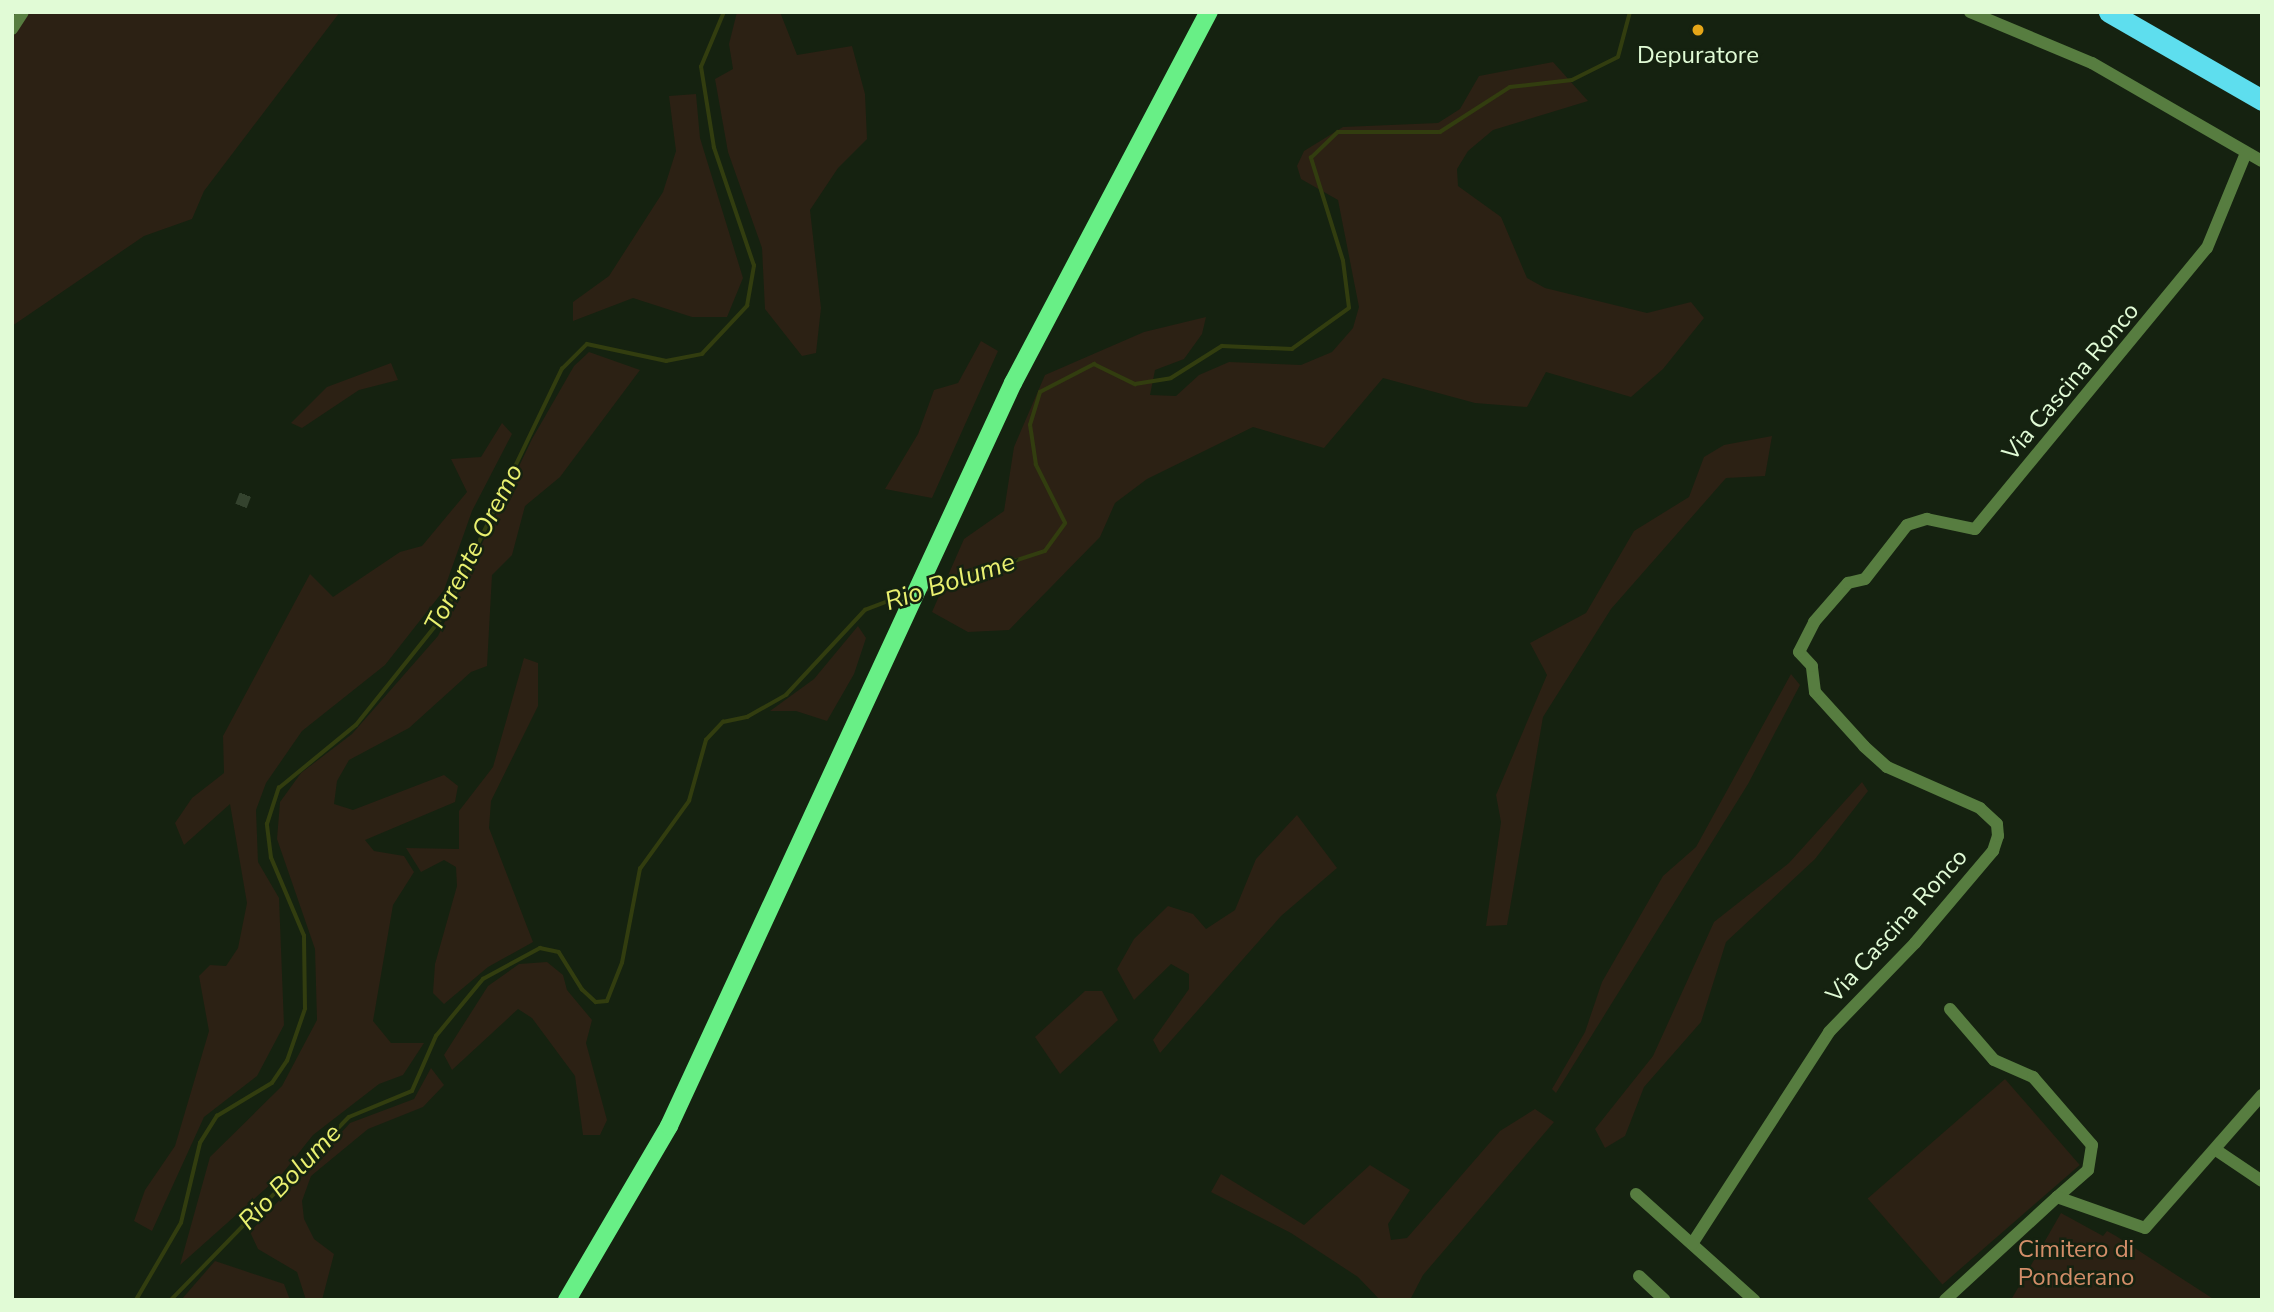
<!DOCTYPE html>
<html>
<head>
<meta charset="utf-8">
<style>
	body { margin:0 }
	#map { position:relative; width:2274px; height:1312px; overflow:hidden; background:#152210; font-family:"Nunito Sans",sans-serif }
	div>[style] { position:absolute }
	.green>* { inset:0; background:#2c2114; transform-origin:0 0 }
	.stream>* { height:3.5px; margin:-1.75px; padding:0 1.75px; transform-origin:1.75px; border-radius:1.75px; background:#323d0f }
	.street-tunnel>* { height:12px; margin-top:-6px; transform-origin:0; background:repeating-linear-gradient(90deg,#34432e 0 12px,transparent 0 18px) }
	.street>* { height:12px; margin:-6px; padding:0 6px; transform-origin:6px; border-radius:6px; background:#577d40 }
	.primary>* { height:18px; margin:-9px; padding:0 9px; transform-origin:9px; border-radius:9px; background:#68ef86 }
	.highway>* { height:21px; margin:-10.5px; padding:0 10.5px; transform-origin:10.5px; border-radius:10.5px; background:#5edeee }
	.dots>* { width:19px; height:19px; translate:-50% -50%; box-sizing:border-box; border:4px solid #152210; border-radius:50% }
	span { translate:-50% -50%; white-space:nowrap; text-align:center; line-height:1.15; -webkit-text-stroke:5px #152210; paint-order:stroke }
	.poi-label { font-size:24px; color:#e1fbd6 }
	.street-label { font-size:24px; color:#e1fbd6 }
	.park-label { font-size:24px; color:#d38e69 }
	.water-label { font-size:26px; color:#e9f06f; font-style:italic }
	.frame { position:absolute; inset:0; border:14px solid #e1fbd6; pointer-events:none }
</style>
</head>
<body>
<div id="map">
	<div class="green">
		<i style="clip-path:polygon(12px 12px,340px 12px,204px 191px,192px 219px,144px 236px,12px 326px)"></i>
		<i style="clip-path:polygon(737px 12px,780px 12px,797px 55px,852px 46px,865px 94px,867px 139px,838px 168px,810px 210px,821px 308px,816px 353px,802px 356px,765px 309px,762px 248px,728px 152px,715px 79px,733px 69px,729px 44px)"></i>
		<i style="clip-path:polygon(1553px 62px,1588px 101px,1493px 130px,1468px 151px,1457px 169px,1458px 186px,1501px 217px,1527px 278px,1545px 288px,1647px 313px,1691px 302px,1704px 318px,1663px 369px,1631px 397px,1546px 372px,1527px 407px,1475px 403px,1383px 378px,1324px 448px,1253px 427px,1147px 479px,1115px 503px,1100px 537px,1009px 630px,968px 632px,932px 612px,964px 539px,1004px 511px,1014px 447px,1045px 375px,1144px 332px,1206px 317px,1202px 334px,1184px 359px,1155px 370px,1150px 395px,1176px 396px,1199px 375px,1229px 362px,1301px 365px,1332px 352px,1353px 328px,1359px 307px,1338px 200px,1301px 179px,1297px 166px,1304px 151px,1343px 127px,1438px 123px,1460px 109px,1479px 76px)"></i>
		<i style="clip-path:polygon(696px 94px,700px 138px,743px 278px,727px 317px,692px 317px,633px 298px,573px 321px,573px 302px,609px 276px,663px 192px,676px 151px,669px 96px)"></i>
		<i style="clip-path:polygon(981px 341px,998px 351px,932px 498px,885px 489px,918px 434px,934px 390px,958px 383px)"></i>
		<i style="clip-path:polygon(589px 352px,640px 370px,560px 477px,525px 506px,512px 555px,492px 575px,487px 666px,471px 672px,409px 728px,349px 760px,337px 781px,334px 804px,353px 810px,444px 775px,458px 786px,455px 802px,365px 840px,374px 851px,404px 856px,414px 872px,393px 905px,373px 1021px,391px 1043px,424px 1043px,403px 1075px,379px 1084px,313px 1135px,282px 1174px,180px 1265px,210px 1157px,282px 1086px,317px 1020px,315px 949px,277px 839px,280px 802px,301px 773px,352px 734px,438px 636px,532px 439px,574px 366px)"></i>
		<i style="clip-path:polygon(391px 363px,398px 380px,359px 390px,302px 428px,291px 423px,327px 387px)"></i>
		<i style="clip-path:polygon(502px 423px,512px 434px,472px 511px,444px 590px,385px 665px,302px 731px,266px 783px,256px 810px,258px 862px,279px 898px,284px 1025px,257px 1076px,204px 1117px,152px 1231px,134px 1221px,145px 1190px,175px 1146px,209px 1031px,199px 976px,210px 965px,226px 966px,238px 948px,247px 903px,230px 804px,184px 845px,175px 823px,192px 798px,224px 773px,223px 736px,310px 574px,333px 597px,400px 552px,422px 546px,467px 492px,451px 459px,481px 457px)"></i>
		<i style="clip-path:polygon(1772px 436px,1765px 476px,1726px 478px,1611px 609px,1543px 717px,1507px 925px,1486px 926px,1501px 822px,1496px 795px,1547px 675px,1530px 643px,1586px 613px,1634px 531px,1689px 497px,1704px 457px,1724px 445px)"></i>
		<i style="clip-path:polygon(858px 626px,866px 638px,854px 674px,827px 721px,796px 711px,770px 711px,814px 679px)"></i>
		<i style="clip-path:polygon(524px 658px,538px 663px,538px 706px,491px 801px,489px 828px,533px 942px,488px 967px,444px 1004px,433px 993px,435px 964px,457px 886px,456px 867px,444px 860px,421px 872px,406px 848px,459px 849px,459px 811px,493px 767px)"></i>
		<i style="clip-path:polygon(1791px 674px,1800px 685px,1748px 784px,1556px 1093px,1552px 1089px,1585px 1032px,1602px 982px,1663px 876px,1696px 847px)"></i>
		<i style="clip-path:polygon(1862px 782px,1868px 791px,1815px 859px,1726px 942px,1701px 1022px,1644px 1087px,1625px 1136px,1605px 1148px,1595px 1129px,1653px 1056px,1714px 922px,1789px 863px)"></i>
		<i style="clip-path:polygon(1297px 815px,1337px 868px,1281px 916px,1160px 1053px,1153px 1040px,1189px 989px,1189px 974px,1171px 964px,1134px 1000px,1117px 969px,1134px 939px,1168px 906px,1193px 914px,1206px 929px,1235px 910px,1256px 859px)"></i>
		<i style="clip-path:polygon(547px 962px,563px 975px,567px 990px,592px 1020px,586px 1043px,607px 1120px,600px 1135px,583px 1135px,575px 1076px,532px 1018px,518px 1009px,452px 1070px,444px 1055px,488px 986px,519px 964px)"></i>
		<i style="clip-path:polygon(1085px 991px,1102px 991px,1118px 1020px,1060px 1074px,1035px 1037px)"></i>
		<i style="clip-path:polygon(431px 1068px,444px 1085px,423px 1107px,368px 1129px,311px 1176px,302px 1201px,304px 1219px,314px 1239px,334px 1254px,322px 1300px,306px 1300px,297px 1272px,258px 1249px,250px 1232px,350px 1123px,414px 1099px)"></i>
		<i style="left:2005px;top:1079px;width:114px;height:182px;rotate:49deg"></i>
		<i style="clip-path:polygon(1535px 1109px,1554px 1122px,1423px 1275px,1410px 1300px,1380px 1300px,1358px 1277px,1291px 1233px,1211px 1192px,1221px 1174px,1304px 1225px,1370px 1165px,1410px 1190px,1388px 1224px,1391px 1240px,1407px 1238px,1500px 1131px)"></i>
		<i style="clip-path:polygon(2061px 1213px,2103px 1236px,2107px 1231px,2116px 1236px,2215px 1300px,2011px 1300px)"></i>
		<i style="clip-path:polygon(215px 1261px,284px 1284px,290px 1300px,181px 1300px)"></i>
	</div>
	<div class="stream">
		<i style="left:925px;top:590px;width:126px;rotate:-18deg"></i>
		<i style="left:1045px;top:551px;width:34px;rotate:-54deg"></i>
		<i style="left:1065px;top:523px;width:65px;rotate:-116.6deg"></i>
		<i style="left:1036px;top:465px;width:40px;rotate:-98.5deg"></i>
		<i style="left:1030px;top:425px;width:34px;rotate:-73deg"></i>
		<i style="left:1040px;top:392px;width:61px;rotate:-27.4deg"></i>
		<i style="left:1094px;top:364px;width:46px;rotate:26deg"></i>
		<i style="left:1135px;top:384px;width:36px;rotate:-9deg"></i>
		<i style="left:1171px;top:378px;width:60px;rotate:-32.1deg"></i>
		<i style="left:1222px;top:346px;width:70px;rotate:2.5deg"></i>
		<i style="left:1292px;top:349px;width:70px;rotate:-35.7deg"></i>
		<i style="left:1349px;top:308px;width:47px;rotate:-97.3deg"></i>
		<i style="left:1343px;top:261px;width:108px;rotate:-107.3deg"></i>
		<i style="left:1311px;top:158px;width:37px;rotate:-44deg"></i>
		<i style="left:1338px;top:132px;width:102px"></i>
		<i style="left:1440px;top:132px;width:83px;rotate:-32.7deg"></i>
		<i style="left:1510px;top:87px;width:62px;rotate:-6.4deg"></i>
		<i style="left:1572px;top:80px;width:51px;rotate:-26.6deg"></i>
		<i style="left:1618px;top:57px;width:47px;rotate:-75.1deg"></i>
		<i style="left:136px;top:1300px;width:89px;rotate:-59.7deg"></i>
		<i style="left:181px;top:1223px;width:82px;rotate:-76.6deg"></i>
		<i style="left:200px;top:1143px;width:32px;rotate:-58deg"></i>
		<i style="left:217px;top:1116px;width:64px;rotate:-31deg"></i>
		<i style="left:272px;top:1083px;width:27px;rotate:-56deg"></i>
		<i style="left:287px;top:1061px;width:55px;rotate:-70.9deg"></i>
		<i style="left:305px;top:1009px;width:73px;rotate:-90.8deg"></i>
		<i style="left:304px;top:936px;width:85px;rotate:-112.9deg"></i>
		<i style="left:271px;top:858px;width:34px;rotate:-97deg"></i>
		<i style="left:267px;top:824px;width:38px;rotate:-72deg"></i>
		<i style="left:279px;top:788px;width:99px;rotate:-39.3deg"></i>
		<i style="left:356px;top:725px;width:141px;rotate:-51.3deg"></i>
		<i style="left:444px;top:615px;width:273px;rotate:-64.4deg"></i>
		<i style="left:562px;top:369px;width:35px;rotate:-45deg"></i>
		<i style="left:587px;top:344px;width:81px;rotate:12.1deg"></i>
		<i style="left:666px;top:361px;width:37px;rotate:-11deg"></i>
		<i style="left:702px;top:354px;width:66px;rotate:-46.8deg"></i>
		<i style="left:747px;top:306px;width:41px;rotate:-80.1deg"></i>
		<i style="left:754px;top:266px;width:125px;rotate:-108.7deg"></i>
		<i style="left:714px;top:148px;width:82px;rotate:-99.1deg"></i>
		<i style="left:701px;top:67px;width:60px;rotate:-67.3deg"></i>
		<i style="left:171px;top:1300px;width:255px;rotate:-45.8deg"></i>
		<i style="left:349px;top:1117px;width:68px;rotate:-22.4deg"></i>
		<i style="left:412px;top:1091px;width:60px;rotate:-66.4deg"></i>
		<i style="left:436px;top:1036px;width:74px;rotate:-50.5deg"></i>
		<i style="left:483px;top:979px;width:65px;rotate:-28.5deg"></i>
		<i style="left:540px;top:948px;width:19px;rotate:12deg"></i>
		<i style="left:559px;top:952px;width:44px;rotate:58.1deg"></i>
		<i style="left:582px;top:989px;width:19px;rotate:43deg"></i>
		<i style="left:596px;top:1002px;width:11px;rotate:-5deg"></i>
		<i style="left:607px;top:1001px;width:41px;rotate:-68.5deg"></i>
		<i style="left:622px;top:963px;width:96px;rotate:-79.2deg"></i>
		<i style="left:640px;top:869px;width:84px;rotate:-54.2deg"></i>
		<i style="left:689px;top:801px;width:63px;rotate:-74.4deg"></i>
		<i style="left:706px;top:740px;width:25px;rotate:-47deg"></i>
		<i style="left:723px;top:722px;width:25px;rotate:-12deg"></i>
		<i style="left:747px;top:717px;width:45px;rotate:-29.4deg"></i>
		<i style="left:786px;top:695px;width:116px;rotate:-47.1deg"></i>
		<i style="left:865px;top:610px;width:45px;rotate:-20.9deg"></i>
	</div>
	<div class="street-tunnel">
		<i style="left:241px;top:506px;width:14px;rotate:-69deg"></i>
	</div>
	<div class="street">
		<i style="left:1970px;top:12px;width:132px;rotate:22.7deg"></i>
		<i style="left:2092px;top:63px;width:196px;rotate:30deg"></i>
		<i style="left:12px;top:29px;width:20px;rotate:-57deg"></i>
		<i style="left:1950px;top:1009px;width:67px;rotate:49.2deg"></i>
		<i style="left:1994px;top:1060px;width:43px;rotate:23.6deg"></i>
		<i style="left:2033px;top:1077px;width:90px;rotate:49.1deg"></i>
		<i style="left:2092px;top:1145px;width:25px;rotate:99deg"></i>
		<i style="left:2088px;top:1170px;width:41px;rotate:138.9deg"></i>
		<i style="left:2216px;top:1150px;width:55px;rotate:34deg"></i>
		<i style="left:1636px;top:1194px;width:159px;rotate:41.9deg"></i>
		<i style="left:1692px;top:1244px;width:252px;rotate:-57.1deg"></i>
		<i style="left:1829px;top:1032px;width:124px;rotate:-46deg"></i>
		<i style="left:1915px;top:943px;width:121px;rotate:-49.7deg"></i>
		<i style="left:1993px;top:851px;width:16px;rotate:-72deg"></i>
		<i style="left:1998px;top:836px;width:12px;rotate:-95deg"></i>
		<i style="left:1997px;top:824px;width:23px;rotate:-137deg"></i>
		<i style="left:1980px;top:808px;width:102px;rotate:-156.2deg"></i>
		<i style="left:1887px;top:767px;width:31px;rotate:-138deg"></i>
		<i style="left:1864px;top:746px;width:73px;rotate:-132.2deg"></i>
		<i style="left:1815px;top:692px;width:26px;rotate:-97deg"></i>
		<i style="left:1812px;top:666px;width:19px;rotate:-133deg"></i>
		<i style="left:1799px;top:652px;width:34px;rotate:-63deg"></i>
		<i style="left:1814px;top:622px;width:52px;rotate:-48.9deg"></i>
		<i style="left:1848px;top:583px;width:17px;rotate:-13deg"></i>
		<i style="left:1865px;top:579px;width:68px;rotate:-52.1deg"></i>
		<i style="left:1907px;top:525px;width:21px;rotate:-17deg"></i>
		<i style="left:1927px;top:519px;width:49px;rotate:11.8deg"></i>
		<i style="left:1975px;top:529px;width:364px;rotate:-50.5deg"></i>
		<i style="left:2207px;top:248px;width:103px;rotate:-67.7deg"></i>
		<i style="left:1639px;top:1276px;width:35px;rotate:43deg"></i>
		<i style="left:1945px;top:1300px;width:152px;rotate:-42.6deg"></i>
		<i style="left:2057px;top:1197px;width:93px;rotate:19.4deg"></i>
		<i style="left:2145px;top:1228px;width:177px;rotate:-48.7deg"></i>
	</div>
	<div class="primary">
		<i style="left:567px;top:1300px;width:202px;rotate:-59.6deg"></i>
		<i style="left:669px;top:1126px;width:819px;rotate:-65.16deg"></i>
		<i style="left:1013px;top:383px;width:420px;rotate:-62.2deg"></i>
	</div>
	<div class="highway">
		<i style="left:2109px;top:12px;width:177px;rotate:29.9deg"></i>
	</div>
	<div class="dots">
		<i style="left:1698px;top:30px;background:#e5a618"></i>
	</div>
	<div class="poi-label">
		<span style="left:1698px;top:56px">Depuratore</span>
	</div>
	<div class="street-label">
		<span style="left:2071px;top:382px;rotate:-50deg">Via Cascina Ronco</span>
		<span style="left:1897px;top:926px;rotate:-48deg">Via Cascina Ronco</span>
	</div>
	<div class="park-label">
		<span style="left:2076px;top:1264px">Cimitero di<br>Ponderano</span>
	</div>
	<div class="water-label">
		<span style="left:474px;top:548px;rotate:-63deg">Torrente Oremo</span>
		<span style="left:950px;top:582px;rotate:-18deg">Rio Bolume</span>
		<span style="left:290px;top:1177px;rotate:-46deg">Rio Bolume</span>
	</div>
	<div class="frame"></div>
</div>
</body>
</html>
